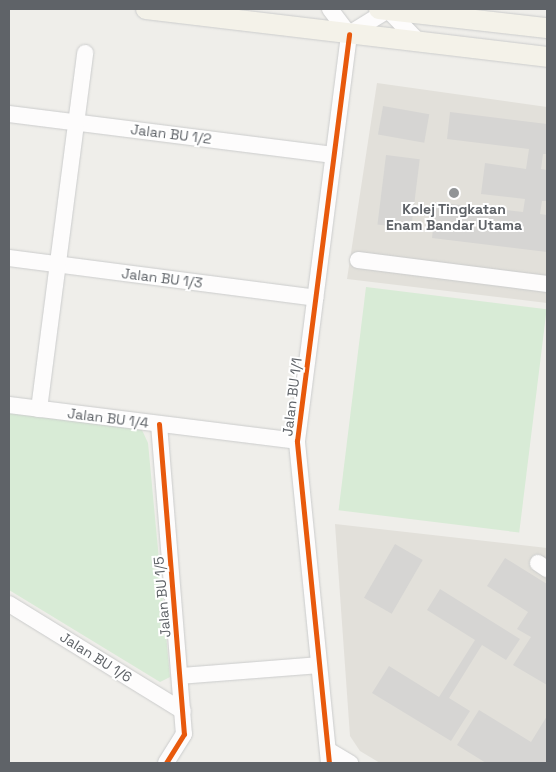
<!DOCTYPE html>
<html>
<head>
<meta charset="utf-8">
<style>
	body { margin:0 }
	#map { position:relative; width:556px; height:772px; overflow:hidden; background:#efeeea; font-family:"Space Grotesk",sans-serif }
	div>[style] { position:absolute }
	.education>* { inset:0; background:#e2e0da }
	.green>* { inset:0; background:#d8ebd6; transform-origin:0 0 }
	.building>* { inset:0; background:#d6d5d3; transform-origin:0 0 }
	.roads { filter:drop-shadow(0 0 1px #cbcccc) drop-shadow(0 0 1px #cbcccc) }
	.minor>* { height:16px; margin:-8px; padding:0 8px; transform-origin:8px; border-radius:8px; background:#fdfcfc }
	.major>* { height:20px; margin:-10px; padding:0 10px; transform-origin:10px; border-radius:10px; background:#f4f2e9 }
	.cycleway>* { height:5px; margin:-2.5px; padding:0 2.5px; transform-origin:2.5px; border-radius:2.5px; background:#e8590c }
	.dots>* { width:14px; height:14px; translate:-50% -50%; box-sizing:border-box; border:2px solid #fff; border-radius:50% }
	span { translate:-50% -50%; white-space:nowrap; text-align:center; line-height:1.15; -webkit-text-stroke:4px #fff; paint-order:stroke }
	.street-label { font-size:14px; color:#5f6368 }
	.poi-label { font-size:14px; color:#5f6368; font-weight:700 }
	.frame { position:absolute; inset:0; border:10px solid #5f6368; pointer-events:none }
</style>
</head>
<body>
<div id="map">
	<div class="education">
		<i style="clip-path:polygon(377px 83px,547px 107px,547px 303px,347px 279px)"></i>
		<i style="clip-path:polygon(335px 524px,547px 548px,547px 763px,380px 763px,360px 751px,350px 736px)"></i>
	</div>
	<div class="green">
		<i style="left:366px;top:287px;width:182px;height:225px;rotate:7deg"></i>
		<i style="clip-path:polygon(9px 413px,142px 430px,148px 443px,170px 677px,160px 682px,9px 590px)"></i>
	</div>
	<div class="building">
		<i style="left:383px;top:106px;width:47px;height:29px;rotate:10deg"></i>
		<i style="clip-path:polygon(450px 112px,547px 124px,547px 154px,543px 154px,541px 169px,547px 170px,547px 201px,542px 201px,540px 214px,547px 215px,547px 252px,432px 238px,436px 202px,523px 212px,525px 199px,481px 194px,485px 163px,526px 169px,529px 149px,447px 139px)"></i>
		<i style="left:386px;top:155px;width:34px;height:70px;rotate:7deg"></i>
		<i style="left:395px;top:544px;width:32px;height:62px;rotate:30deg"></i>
		<i style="clip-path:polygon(505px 558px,547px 584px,547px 685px,513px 665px,531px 637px,517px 629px,528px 612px,487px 586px)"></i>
		<i style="clip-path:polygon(440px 589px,520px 639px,506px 660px,482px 645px,449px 698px,470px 711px,451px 741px,372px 693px,389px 666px,439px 697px,475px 640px,427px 610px)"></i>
		<i style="clip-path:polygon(479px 710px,531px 742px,547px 716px,547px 763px,486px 763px,457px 745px)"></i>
	</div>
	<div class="roads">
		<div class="minor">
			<i style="left:330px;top:9px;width:31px;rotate:53deg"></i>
			<i style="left:388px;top:10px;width:45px;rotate:45.9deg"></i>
			<i style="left:349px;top:34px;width:46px;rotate:-31.6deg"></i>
			<i style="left:9px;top:114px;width:327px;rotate:7.2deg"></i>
			<i style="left:9px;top:258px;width:309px;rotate:7.4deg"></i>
			<i style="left:358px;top:260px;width:191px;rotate:7.2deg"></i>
			<i style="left:9px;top:405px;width:290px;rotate:7.1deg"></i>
			<i style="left:39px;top:409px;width:359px;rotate:-82.6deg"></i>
			<i style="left:159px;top:424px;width:311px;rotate:85.4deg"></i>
			<i style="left:184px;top:734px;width:34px;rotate:122deg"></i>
			<i style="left:538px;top:563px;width:11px;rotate:34deg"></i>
			<i style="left:9px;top:604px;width:204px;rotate:31.6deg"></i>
			<i style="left:180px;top:676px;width:139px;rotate:-4.5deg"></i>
			<i style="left:328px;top:750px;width:26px;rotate:31deg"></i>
			<i style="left:329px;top:763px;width:324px;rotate:-95.7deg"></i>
			<i style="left:297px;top:441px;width:410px;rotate:-82.7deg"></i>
		</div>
		<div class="major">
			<i style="left:146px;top:9px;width:404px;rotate:6.8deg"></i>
			<i style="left:379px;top:9px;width:169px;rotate:6.5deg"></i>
		</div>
	</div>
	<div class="cycleway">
		<i style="left:159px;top:424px;width:311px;rotate:85.4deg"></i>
		<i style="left:184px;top:734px;width:34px;rotate:122deg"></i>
		<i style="left:329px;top:763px;width:324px;rotate:-95.7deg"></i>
		<i style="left:297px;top:441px;width:410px;rotate:-82.7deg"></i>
	</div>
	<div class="dots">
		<i style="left:454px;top:193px;background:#919496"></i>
	</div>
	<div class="street-label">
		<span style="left:171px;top:134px;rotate:7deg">Jalan BU 1/2</span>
		<span style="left:162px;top:278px;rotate:7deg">Jalan BU 1/3</span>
		<span style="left:292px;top:397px;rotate:-83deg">Jalan BU 1/1</span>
		<span style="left:108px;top:418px;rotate:7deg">Jalan BU 1/4</span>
		<span style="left:162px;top:597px;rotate:-95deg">Jalan BU 1/5</span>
		<span style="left:96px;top:657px;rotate:32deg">Jalan BU 1/6</span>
	</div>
	<div class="poi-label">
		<span style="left:454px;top:217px">Kolej Tingkatan<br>Enam Bandar Utama</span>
	</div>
	<div class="frame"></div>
</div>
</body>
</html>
